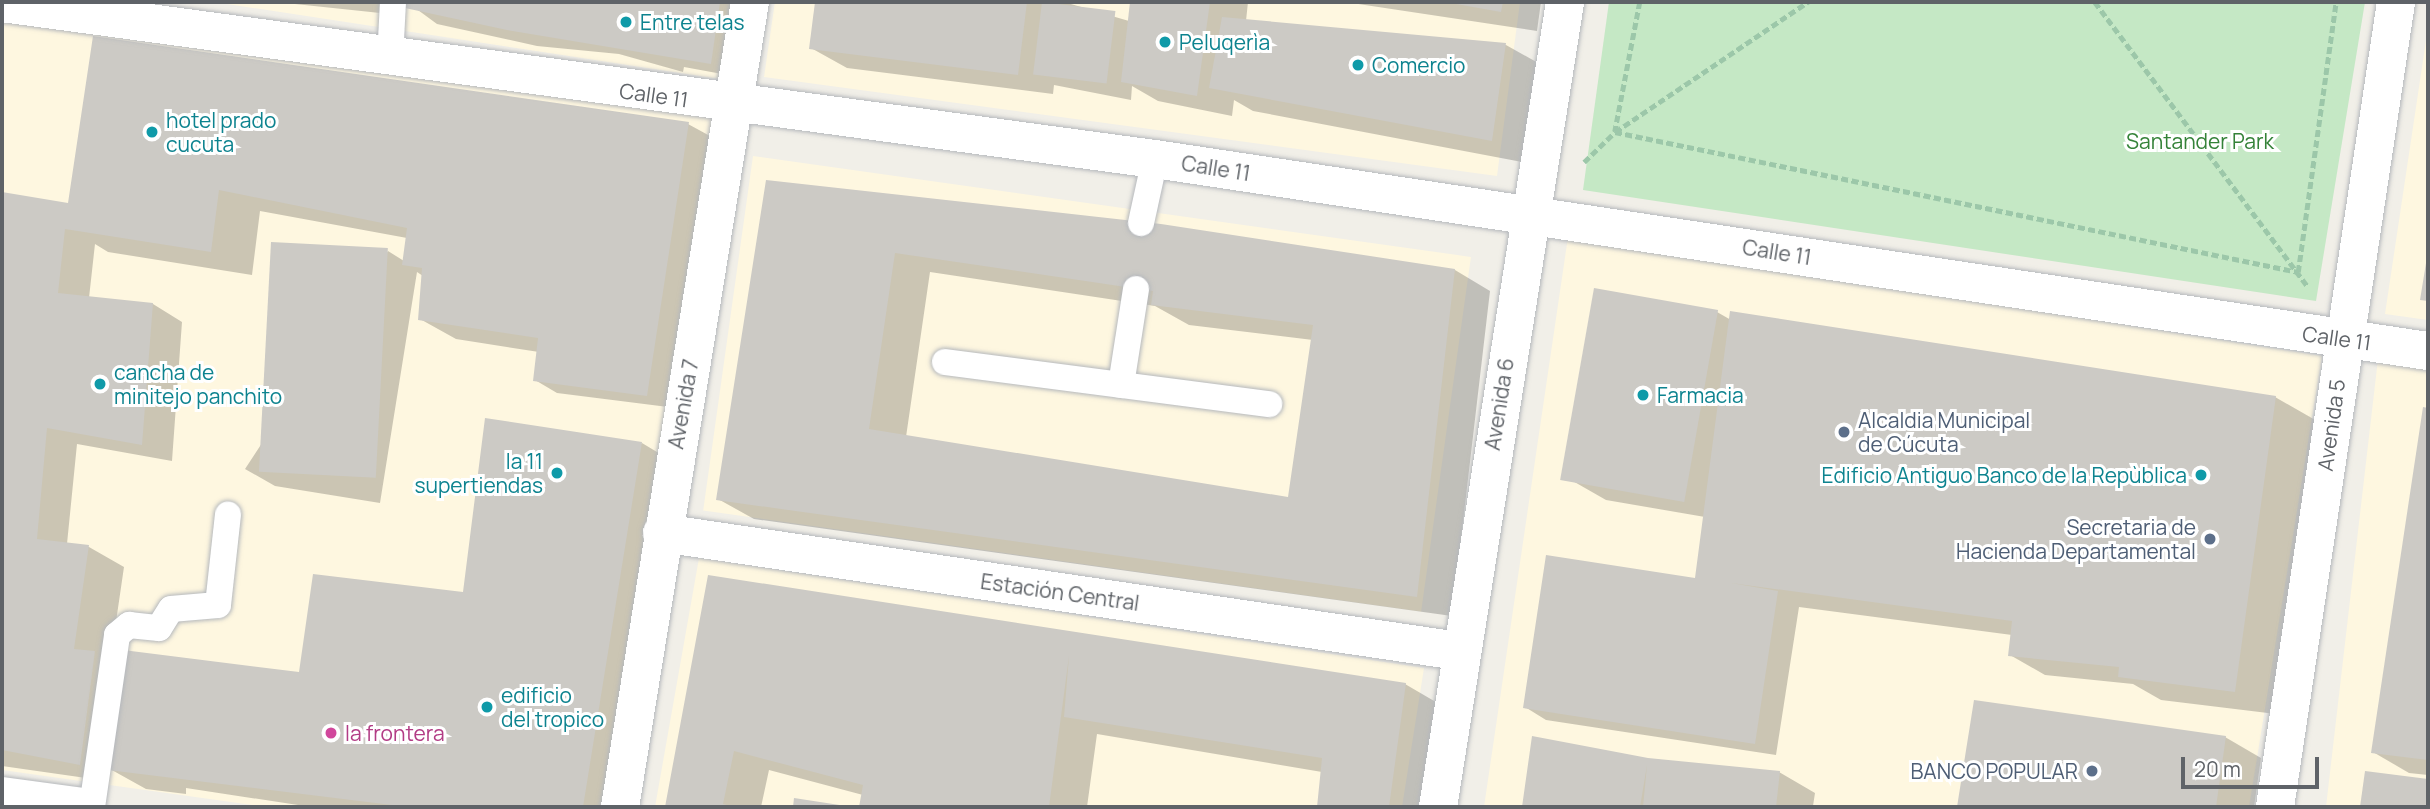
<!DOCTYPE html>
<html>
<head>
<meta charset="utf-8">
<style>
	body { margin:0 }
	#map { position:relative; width:2430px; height:809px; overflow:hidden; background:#f1efe8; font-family:Manrope,sans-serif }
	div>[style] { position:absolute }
	.commercial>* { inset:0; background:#fef7e0; transform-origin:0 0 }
	.green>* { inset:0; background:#c5e8c5 }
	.shadow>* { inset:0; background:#0003 }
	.building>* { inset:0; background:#cccac5; transform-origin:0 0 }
	.path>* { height:4.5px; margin-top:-2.25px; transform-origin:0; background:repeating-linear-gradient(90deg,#9cc7a9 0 7px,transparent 0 10.5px) }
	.roads { filter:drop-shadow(0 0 2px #b5b8bc) drop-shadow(0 0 2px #b5b8bc) }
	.service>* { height:26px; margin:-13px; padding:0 13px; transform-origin:13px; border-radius:13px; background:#fff }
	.pedestrian>* { height:38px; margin:-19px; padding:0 19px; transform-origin:19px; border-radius:19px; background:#fff }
	.minor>* { height:38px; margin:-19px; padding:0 19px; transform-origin:19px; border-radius:19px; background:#fff }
	.tertiary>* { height:38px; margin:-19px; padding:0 19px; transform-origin:19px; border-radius:19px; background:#fff }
	.dots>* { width:19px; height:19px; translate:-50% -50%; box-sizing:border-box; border:4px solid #fff; border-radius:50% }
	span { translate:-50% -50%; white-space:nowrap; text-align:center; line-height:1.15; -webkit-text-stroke:6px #fff; paint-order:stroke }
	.culture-label { font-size:21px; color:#0d838f }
	.left { translate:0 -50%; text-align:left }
	.right { translate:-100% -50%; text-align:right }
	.street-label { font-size:21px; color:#5f6368 }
	.park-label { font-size:21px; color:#348238 }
	.service-label { font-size:21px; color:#4e5e75 }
	.hotel-label { font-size:21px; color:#b23c85 }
	.frame { position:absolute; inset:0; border:4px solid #5f6368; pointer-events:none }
	.scale { position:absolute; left:2181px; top:757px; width:138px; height:32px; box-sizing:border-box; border:4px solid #5f6368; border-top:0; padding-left:9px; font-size:21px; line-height:24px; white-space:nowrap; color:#5f6368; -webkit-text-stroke:5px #fff; paint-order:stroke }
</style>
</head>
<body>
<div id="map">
	<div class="commercial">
		<i style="clip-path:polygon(214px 2px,737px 2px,726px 80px)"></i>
		<i style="clip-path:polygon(775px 2px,1520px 2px,1497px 176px,764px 77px)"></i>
		<i style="clip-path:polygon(2px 10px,721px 115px,604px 807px,266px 807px,2px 770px)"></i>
		<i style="clip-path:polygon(2428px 27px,2428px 320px,2385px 314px)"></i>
		<i style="left:753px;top:156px;width:725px;height:358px;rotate:8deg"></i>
		<i style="clip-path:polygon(1568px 237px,2322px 356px,2249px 807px,1484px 807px)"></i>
		<i style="clip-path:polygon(2378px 359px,2428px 367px,2428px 807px,2326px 807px)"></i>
		<i style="clip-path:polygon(699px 558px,1424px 668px,1402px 807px,655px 807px)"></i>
	</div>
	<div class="green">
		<i style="clip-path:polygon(1609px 2px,2365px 2px,2316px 301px,1583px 190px)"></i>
	</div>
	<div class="shadow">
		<i style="clip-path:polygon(276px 2px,400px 2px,399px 15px)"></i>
		<i style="clip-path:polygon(407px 2px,744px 2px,733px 76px,684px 67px,683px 72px,619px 54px,537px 46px,437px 24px)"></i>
		<i style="clip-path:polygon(817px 2px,1064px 2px,1129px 21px,1131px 2px,1248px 2px,1246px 21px,1506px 45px,1547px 68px,1533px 164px,1253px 111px,1234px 100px,1232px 116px,1158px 101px,1132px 86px,1131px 100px,1054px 85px,1053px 94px,847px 68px,811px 48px)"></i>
		<i style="clip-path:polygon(1345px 2px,1541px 2px,1537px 31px)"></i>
		<i style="clip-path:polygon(688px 124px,710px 136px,668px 407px,557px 393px,535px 380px,539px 352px,456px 339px,420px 319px,423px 276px,417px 272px,380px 503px,275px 486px,245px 469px,388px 251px,404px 261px,407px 238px,260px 211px,252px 275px,108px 252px,95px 244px,89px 298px,153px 304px,182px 322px,172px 461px,77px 444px,67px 544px,89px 547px,124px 567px,93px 779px,2px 766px,2px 194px,68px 204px)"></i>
		<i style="clip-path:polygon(evenodd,768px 182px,1455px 270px,1490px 291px,1452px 616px,754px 519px,718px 499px,768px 182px,930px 272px,1155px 306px,1189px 325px,1313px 340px,1290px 499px,906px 437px,930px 272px)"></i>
		<i style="clip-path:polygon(1717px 312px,1731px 320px,2275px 397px,2317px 421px,2276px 714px,2161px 700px,2133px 684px,2045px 675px,2010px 655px,2012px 635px,1799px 607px,1776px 755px,1546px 720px,1525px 707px,1704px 581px,1705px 517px,1606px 500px,1571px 480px)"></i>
		<i style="clip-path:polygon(2424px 409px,2428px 410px,2428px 775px,2409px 773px,2373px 752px)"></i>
		<i style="clip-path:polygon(642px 443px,677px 464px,621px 807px,311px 807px,186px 788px,186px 794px,146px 789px,110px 769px,300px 674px,314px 576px,471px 595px)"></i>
		<i style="clip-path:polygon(710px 577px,1405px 684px,1441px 705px,1425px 807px,1319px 807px,1322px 772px,1097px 734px,1087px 807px,860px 807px,863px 795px,769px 770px,761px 807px,666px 807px)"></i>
		<i style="clip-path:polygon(1976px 702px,2225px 737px,2261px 758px,2254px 807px,1959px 807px)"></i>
		<i style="clip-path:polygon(1533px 738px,1648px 760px,1779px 772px,1815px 793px,1813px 806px,1826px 807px,1524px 807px)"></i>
	</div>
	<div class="building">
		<i style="clip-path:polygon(406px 2px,720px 2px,711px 64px,507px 30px,405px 8px)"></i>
		<i style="clip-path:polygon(815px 2px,1027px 2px,1018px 75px,809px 49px)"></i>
		<i style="left:1042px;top:2px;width:74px;height:73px;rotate:7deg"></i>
		<i style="clip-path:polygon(1130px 2px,1210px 2px,1197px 96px,1121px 82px)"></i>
		<i style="clip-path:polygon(1445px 2px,1503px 2px,1501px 12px)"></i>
		<i style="clip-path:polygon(1222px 17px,1506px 43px,1492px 141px,1209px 88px)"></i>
		<i style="clip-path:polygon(93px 36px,689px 122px,647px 396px,533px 381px,538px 338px,418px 320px,422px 268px,402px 265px,407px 228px,219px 190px,211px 252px,65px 229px,58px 293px,153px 303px,142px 445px,47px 428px,37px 539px,89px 545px,74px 649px,95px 651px,80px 765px,2px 750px,2px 192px,68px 203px)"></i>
		<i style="clip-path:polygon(evenodd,766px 180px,1161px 224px,1455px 269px,1417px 597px,716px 500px,766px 180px,895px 253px,1153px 291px,1151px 305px,1313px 325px,1288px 497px,869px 429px,895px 253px)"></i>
		<i style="left:271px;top:242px;width:117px;height:230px;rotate:3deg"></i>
		<i style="clip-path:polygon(2427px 257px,2428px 257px,2428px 301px,2420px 300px)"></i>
		<i style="left:1594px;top:288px;width:126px;height:195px;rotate:10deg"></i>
		<i style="clip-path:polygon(1730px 311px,2276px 396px,2235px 692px,2118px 677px,2119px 667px,2008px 656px,2012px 621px,1731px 583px,1778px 591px,1755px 744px,1523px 708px,1546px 555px,1695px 578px)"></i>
		<i style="clip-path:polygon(2423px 407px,2428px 408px,2428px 760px,2371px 753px)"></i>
		<i style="clip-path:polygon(485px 418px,642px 442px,583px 807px,408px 807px,108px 770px,123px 650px,299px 672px,313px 574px,463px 592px)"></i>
		<i style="clip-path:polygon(708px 575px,1406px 683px,1389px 807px,1317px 807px,1322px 758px,1064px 717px,1069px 656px,1049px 807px,859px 807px,863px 785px,734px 751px,723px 804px,734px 807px,665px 807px)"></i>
		<i style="clip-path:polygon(1974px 700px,2226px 736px,2216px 807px,1957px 807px)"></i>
		<i style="clip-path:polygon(1532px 736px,1648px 758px,1780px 771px,1776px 807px,1643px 807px,1647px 765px,1640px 807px,1522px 807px)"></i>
		<i style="clip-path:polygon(2365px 771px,2428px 779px,2428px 807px,2360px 807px)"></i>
		<i style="clip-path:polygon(794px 798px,846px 806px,846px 807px,793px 807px)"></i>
	</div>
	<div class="path">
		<i style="left:1640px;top:2px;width:132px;rotate:100.9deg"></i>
		<i style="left:1615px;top:132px;width:697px;rotate:11.58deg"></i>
		<i style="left:2298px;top:272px;width:273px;rotate:-82deg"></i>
		<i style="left:2095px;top:2px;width:356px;rotate:53.2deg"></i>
		<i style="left:1584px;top:162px;width:43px;rotate:-44.1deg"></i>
		<i style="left:1615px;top:132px;width:233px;rotate:-34deg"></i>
	</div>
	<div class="roads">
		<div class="service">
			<i style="left:390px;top:59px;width:57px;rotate:-87deg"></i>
			<i style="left:1141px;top:223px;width:66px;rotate:-77.7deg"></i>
			<i style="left:945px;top:362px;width:327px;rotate:7.4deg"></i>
			<i style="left:1121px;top:385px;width:97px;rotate:-81.1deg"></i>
			<i style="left:92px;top:807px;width:174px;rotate:-81.7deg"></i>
			<i style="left:117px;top:635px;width:16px;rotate:-40deg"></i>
			<i style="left:129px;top:625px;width:30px;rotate:6deg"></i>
			<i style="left:159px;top:628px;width:22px;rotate:-58deg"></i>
			<i style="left:171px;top:609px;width:47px;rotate:-4.9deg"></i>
			<i style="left:218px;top:605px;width:91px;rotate:-83.7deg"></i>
		</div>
		<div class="pedestrian">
			<i style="left:662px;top:533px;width:805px;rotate:8.43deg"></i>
		</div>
		<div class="minor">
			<i style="left:2px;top:796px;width:82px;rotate:7.7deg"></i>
			<i style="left:620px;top:807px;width:815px;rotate:-80.83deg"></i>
			<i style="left:1438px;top:807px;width:815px;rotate:-81.03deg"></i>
			<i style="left:2275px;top:807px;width:814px;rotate:-81.45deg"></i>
		</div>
		<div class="tertiary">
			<i style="left:2px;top:3px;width:1164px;rotate:7.71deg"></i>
			<i style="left:1155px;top:159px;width:1287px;rotate:8.58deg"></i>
		</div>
	</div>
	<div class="dots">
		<i style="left:626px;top:22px;background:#0f9aa8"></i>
		<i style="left:1165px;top:42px;background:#0f9aa8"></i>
		<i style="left:1358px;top:65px;background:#0f9aa8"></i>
		<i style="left:152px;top:132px;background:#0f9aa8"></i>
		<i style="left:100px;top:384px;background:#0f9aa8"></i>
		<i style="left:1643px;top:395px;background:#0f9aa8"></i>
		<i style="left:1844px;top:432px;background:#5c6f8a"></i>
		<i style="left:557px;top:473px;background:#0f9aa8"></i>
		<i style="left:2201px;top:475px;background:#0f9aa8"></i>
		<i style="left:2210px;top:539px;background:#5c6f8a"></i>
		<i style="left:487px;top:707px;background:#0f9aa8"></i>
		<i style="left:331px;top:733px;background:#d1479c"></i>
		<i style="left:2092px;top:771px;background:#5c6f8a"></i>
	</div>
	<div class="culture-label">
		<span class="left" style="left:640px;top:22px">Entre telas</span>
		<span class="left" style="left:1179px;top:42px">Peluqerìa</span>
		<span class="left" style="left:1372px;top:65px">Comercio</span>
		<span class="left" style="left:166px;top:132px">hotel prado<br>cucuta</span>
		<span class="left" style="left:114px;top:384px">cancha de<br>minitejo panchito</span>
		<span class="left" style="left:1657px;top:395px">Farmacia</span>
		<span class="right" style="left:543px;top:473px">la 11<br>supertiendas</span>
		<span class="right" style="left:2187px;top:475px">Edificio Antiguo Banco de la Repùblica</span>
		<span class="left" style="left:501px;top:707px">edificio<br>del tropico</span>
	</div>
	<div class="street-label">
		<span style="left:654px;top:95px;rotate:8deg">Calle 11</span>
		<span style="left:1216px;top:168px;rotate:9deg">Calle 11</span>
		<span style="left:1777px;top:252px;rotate:9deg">Calle 11</span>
		<span style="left:2337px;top:338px;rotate:8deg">Calle 11</span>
		<span style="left:683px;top:404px;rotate:-80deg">Avenida 7</span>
		<span style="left:1499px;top:404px;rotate:-81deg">Avenida 6</span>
		<span style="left:2331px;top:425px;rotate:-82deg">Avenida 5</span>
		<span style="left:1060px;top:592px;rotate:8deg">Estación Central</span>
	</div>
	<div class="park-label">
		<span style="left:2200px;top:141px">Santander Park</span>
	</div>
	<div class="service-label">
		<span class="left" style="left:1858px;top:432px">Alcaldia Municipal<br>de Cúcuta</span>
		<span class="right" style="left:2196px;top:539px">Secretaria de<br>Hacienda Departamental</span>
		<span class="right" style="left:2078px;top:771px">BANCO POPULAR</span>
	</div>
	<div class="hotel-label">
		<span class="left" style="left:345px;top:733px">la frontera</span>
	</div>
	<div class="frame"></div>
	<div class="scale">20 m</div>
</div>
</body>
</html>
